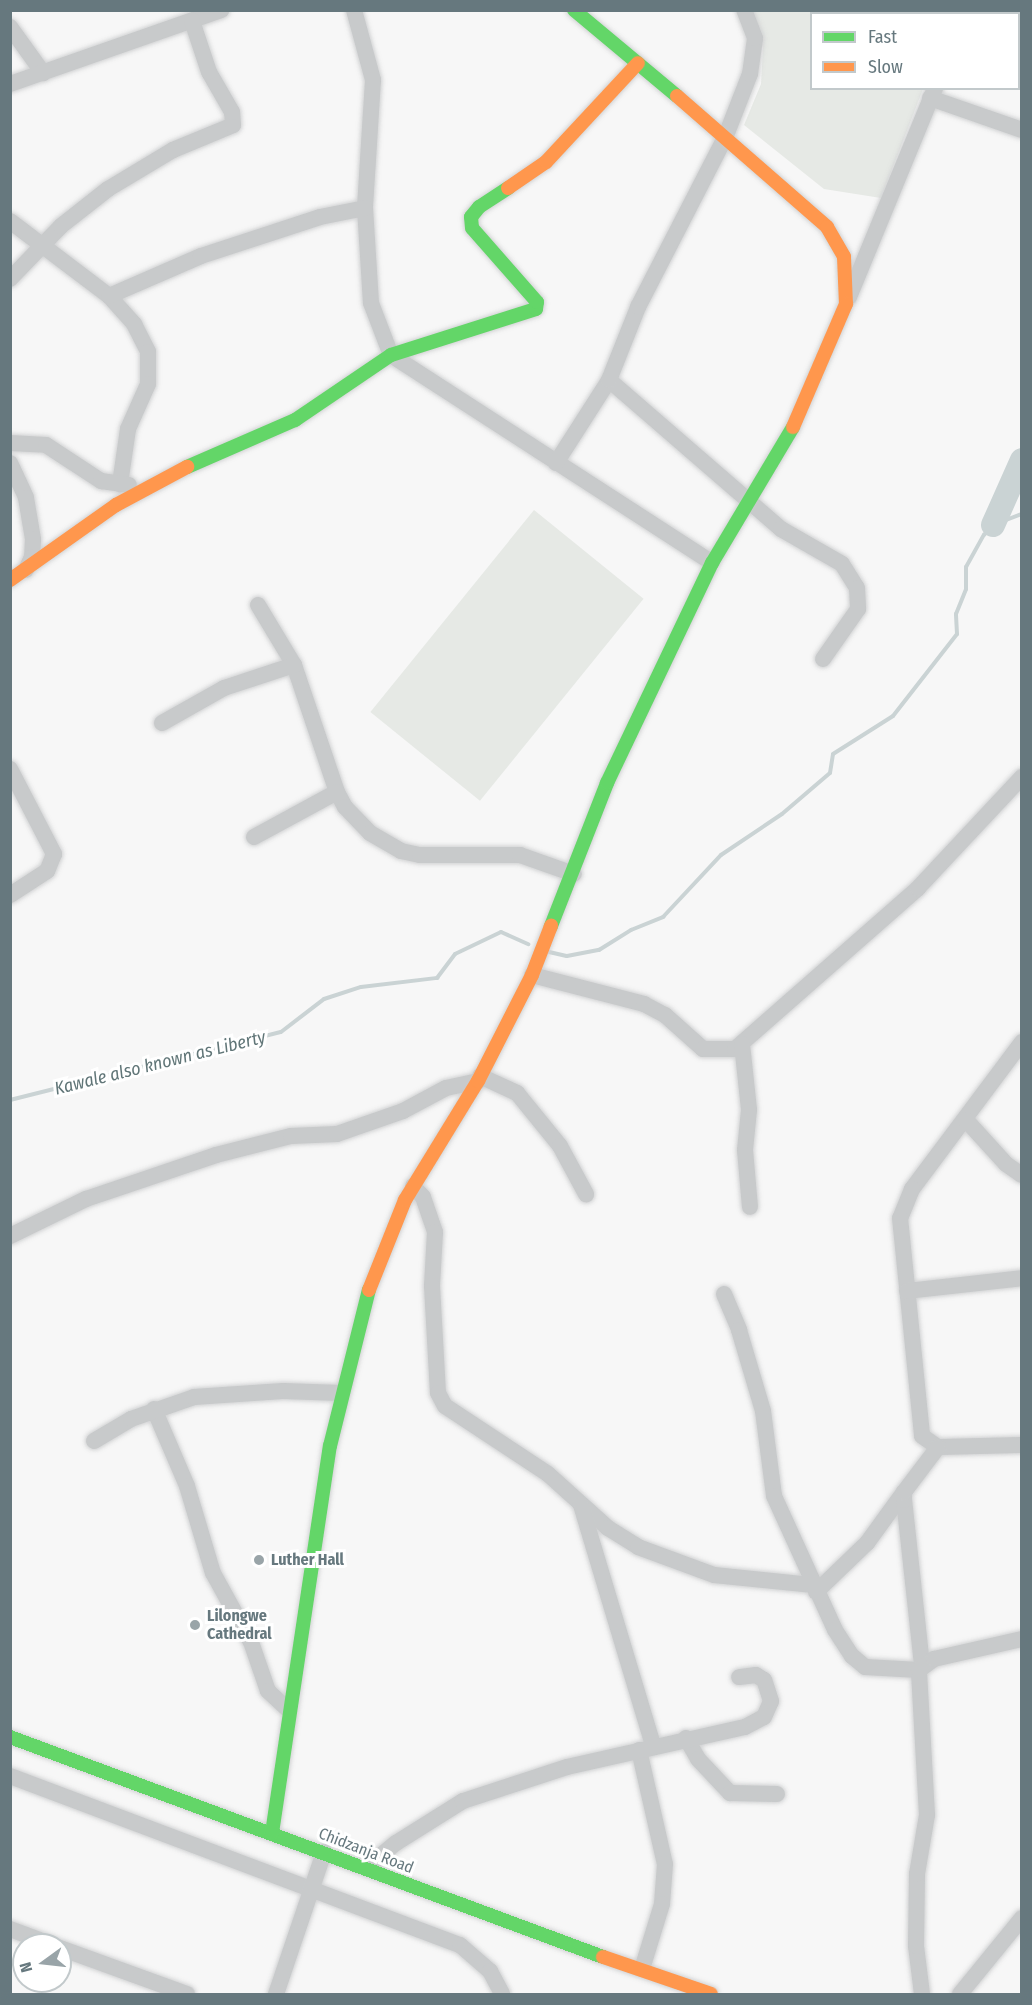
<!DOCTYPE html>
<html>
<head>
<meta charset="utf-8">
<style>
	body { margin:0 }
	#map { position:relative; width:1032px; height:2005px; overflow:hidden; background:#f7f7f7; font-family:"Fira Sans Condensed",sans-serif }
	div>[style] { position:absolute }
	.green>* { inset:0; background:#e6e9e5; transform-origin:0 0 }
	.stream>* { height:4px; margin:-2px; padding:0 2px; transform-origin:2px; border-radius:2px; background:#cad3d4 }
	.river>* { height:24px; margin:-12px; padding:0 12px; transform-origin:12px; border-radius:12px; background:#cad3d4 }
	.roads { filter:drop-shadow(0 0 2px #d2d3d4) drop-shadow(0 0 2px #d2d3d4) }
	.street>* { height:16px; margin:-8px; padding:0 8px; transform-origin:8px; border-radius:8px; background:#c8cacb }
	.fast>* { height:14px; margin:-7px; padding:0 7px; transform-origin:7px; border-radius:7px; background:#63d668 }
	.slow>* { height:14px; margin:-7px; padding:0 7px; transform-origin:7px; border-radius:7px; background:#ff974d }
	.dots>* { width:16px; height:16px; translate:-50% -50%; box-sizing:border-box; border:3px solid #fff; border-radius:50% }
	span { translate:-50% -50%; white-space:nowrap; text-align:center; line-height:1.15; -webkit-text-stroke:6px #fff; paint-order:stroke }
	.poi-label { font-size:16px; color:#66787e; font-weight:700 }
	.left { translate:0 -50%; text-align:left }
	.street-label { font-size:16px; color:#66787e }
	.water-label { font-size:18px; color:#617678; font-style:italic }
	.frame { position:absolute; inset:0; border:12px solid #66787e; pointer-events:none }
	.legend { position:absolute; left:810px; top:12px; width:210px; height:78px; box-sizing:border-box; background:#fff; border:2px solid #c2c9cb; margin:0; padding:8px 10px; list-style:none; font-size:18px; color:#66787e }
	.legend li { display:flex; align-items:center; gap:12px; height:30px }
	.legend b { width:30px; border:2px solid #c2c9cb }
	.north { position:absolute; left:12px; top:1933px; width:60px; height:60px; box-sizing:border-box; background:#fff; border:2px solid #c2c9cb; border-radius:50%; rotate:255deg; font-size:16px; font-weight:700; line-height:24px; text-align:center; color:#66787e }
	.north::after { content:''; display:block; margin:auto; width:21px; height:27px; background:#99a4a8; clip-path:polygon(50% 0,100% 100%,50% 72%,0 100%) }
</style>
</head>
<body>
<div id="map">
	<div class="green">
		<i style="clip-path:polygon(747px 11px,961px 11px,812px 14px,812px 88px,923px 89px,881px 198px,824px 189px,744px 125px,761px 84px,763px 48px)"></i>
		<i style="left:534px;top:510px;width:141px;height:260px;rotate:39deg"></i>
	</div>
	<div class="stream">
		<i style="left:549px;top:952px;width:18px;rotate:13deg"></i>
		<i style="left:567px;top:956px;width:33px;rotate:-11deg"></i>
		<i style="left:599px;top:950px;width:38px;rotate:-32deg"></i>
		<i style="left:631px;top:930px;width:35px;rotate:-22deg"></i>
		<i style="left:663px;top:917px;width:85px;rotate:-46.9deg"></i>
		<i style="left:721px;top:855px;width:73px;rotate:-33.9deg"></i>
		<i style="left:782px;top:814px;width:63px;rotate:-40.5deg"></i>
		<i style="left:830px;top:773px;width:19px;rotate:-81deg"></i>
		<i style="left:833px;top:754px;width:71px;rotate:-32.3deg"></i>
		<i style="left:893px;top:716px;width:104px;rotate:-52deg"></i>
		<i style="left:957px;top:634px;width:20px;rotate:-93deg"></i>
		<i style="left:956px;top:614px;width:27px;rotate:-68deg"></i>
		<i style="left:966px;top:589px;width:22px;rotate:-90deg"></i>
		<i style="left:966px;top:567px;width:37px;rotate:-61deg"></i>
		<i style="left:984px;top:535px;width:13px;rotate:-48deg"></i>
		<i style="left:993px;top:525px;width:31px;rotate:-21deg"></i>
		<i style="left:10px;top:1100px;width:279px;rotate:-14.1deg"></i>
		<i style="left:281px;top:1032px;width:54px;rotate:-37.5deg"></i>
		<i style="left:324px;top:999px;width:39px;rotate:-18deg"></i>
		<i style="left:361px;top:987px;width:77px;rotate:-6.8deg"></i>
		<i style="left:437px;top:978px;width:30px;rotate:-53deg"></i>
		<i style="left:455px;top:954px;width:51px;rotate:-25.6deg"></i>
		<i style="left:501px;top:932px;width:30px;rotate:24deg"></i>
	</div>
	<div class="river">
		<i style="left:993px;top:525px;width:71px;rotate:-66deg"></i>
	</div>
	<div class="roads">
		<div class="street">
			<i style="left:354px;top:10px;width:73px;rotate:74.8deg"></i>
			<i style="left:373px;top:80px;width:128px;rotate:93.6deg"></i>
			<i style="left:365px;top:208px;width:95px;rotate:86.4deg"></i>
			<i style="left:371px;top:303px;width:56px;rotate:69deg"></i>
			<i style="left:391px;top:355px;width:382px;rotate:32.9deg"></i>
			<i style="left:970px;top:14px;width:4px;rotate:-76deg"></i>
			<i style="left:10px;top:27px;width:57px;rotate:54.3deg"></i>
			<i style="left:10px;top:84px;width:224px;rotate:-19.3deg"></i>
			<i style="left:930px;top:98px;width:97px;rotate:19.2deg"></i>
			<i style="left:10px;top:221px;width:124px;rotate:37.1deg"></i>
			<i style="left:109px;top:296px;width:38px;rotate:48deg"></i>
			<i style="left:134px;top:324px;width:31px;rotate:63deg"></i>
			<i style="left:148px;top:352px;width:32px;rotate:90deg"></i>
			<i style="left:148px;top:384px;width:49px;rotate:114deg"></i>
			<i style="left:128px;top:429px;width:56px;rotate:98.3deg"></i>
			<i style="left:10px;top:279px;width:74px;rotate:-46.1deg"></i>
			<i style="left:61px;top:226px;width:60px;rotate:-38.2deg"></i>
			<i style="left:108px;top:189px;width:76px;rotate:-31deg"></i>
			<i style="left:173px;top:150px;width:65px;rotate:-22.6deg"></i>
			<i style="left:233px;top:125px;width:13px;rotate:-94deg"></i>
			<i style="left:232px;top:112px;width:46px;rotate:-119.9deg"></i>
			<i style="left:209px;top:72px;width:54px;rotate:-108.4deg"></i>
			<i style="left:109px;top:296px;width:100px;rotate:-23.5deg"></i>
			<i style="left:201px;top:256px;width:125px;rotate:-18.1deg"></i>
			<i style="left:320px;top:217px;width:46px;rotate:-11.3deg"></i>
			<i style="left:849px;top:297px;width:226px;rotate:-67.6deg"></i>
			<i style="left:609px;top:380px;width:228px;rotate:40.9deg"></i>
			<i style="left:781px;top:529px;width:70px;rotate:29.8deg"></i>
			<i style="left:842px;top:564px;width:28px;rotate:58deg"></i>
			<i style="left:857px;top:588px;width:21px;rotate:87deg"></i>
			<i style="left:858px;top:609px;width:61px;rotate:125deg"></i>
			<i style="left:10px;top:443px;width:36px;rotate:3deg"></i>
			<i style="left:46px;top:445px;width:66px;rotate:33.2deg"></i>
			<i style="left:101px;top:481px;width:28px;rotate:8deg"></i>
			<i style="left:10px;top:463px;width:38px;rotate:65deg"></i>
			<i style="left:26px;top:498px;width:42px;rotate:80.3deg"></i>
			<i style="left:33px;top:539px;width:18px;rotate:93deg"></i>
			<i style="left:32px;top:557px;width:14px;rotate:115deg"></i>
			<i style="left:556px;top:463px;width:98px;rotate:-57.4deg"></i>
			<i style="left:609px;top:380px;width:79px;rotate:-68.3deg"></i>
			<i style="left:638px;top:307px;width:190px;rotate:-62.8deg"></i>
			<i style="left:725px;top:138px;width:69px;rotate:-68.7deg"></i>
			<i style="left:750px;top:74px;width:36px;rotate:-82deg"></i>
			<i style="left:755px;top:38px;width:30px;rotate:-111deg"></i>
			<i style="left:258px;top:605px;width:70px;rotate:59deg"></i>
			<i style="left:294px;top:665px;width:134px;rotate:71.3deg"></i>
			<i style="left:337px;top:792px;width:17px;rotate:62deg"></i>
			<i style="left:345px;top:807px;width:36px;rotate:46deg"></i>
			<i style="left:370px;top:833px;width:36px;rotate:30deg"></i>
			<i style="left:401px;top:851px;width:19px;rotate:12deg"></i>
			<i style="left:420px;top:855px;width:100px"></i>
			<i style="left:520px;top:855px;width:57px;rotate:19.4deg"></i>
			<i style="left:162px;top:723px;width:71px;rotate:-29.4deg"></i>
			<i style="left:224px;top:688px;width:74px;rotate:-18.2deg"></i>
			<i style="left:10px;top:769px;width:96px;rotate:62.6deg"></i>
			<i style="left:54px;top:854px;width:18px;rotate:112deg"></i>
			<i style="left:47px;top:871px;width:44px;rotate:147deg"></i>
			<i style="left:254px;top:837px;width:94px;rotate:-28.5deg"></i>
			<i style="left:532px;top:975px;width:116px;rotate:14.5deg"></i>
			<i style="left:644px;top:1004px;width:24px;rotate:28deg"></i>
			<i style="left:665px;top:1015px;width:51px;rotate:41.8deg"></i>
			<i style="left:703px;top:1049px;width:32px"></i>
			<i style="left:735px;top:1049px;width:244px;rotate:-41.3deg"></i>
			<i style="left:918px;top:888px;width:152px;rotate:-46.9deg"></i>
			<i style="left:1022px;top:1042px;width:184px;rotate:126.8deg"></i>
			<i style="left:912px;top:1189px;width:31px;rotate:112deg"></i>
			<i style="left:900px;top:1218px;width:219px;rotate:84.2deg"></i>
			<i style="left:922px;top:1436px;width:19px;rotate:35deg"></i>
			<i style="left:938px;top:1447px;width:84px;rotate:-1.4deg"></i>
			<i style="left:742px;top:1044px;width:66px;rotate:83.9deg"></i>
			<i style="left:749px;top:1110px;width:40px;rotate:95.7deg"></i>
			<i style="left:745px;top:1150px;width:57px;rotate:85deg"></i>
			<i style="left:480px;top:1076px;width:41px;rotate:24.7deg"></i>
			<i style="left:517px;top:1093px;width:68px;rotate:50.9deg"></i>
			<i style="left:560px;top:1146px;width:55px;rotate:61.6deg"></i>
			<i style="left:966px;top:1120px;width:59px;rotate:47.7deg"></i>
			<i style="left:1006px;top:1164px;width:19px;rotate:35deg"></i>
			<i style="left:413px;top:1186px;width:15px;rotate:48deg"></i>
			<i style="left:423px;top:1197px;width:37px;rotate:71deg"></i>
			<i style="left:435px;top:1232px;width:54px;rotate:93.2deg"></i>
			<i style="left:432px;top:1286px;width:107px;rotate:86.8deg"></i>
			<i style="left:438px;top:1393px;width:15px;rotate:62deg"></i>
			<i style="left:445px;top:1406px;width:123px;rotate:33.4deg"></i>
			<i style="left:548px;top:1474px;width:81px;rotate:42deg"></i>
			<i style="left:608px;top:1528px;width:36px;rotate:32deg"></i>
			<i style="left:638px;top:1547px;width:81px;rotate:20.2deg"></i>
			<i style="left:714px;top:1575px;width:100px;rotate:5.8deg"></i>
			<i style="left:10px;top:1236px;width:85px;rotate:-26deg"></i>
			<i style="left:86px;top:1199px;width:137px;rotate:-18.7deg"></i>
			<i style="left:216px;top:1155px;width:77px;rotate:-14.2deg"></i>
			<i style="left:291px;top:1136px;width:46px;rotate:-2.5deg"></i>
			<i style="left:337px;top:1134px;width:70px;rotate:-19.2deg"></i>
			<i style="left:403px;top:1111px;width:49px;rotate:-28.1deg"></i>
			<i style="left:446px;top:1088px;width:33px;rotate:-12deg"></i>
			<i style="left:907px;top:1291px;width:116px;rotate:-6.4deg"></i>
			<i style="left:724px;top:1294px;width:39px;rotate:67deg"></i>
			<i style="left:739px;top:1330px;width:84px;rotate:73.5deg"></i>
			<i style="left:763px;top:1411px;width:86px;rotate:82.6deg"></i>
			<i style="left:774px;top:1496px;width:147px;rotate:65.5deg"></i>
			<i style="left:835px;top:1630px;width:31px;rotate:57deg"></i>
			<i style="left:852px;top:1656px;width:17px;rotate:40deg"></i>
			<i style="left:865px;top:1667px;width:54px;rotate:3.2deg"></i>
			<i style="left:154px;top:1409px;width:84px;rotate:66.8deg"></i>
			<i style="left:187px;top:1486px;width:91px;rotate:73.4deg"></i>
			<i style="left:213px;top:1573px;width:79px;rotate:61.2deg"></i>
			<i style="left:251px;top:1642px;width:52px;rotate:70.9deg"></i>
			<i style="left:268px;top:1691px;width:26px;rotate:43deg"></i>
			<i style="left:94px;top:1441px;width:43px;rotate:-30.7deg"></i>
			<i style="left:131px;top:1419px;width:67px;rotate:-19.2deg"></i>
			<i style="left:194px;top:1397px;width:89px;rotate:-3.9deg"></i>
			<i style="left:283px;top:1391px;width:58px;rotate:2deg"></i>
			<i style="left:581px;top:1505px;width:251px;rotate:73.3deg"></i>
			<i style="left:816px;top:1592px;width:71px;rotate:-43.9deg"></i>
			<i style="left:867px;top:1543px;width:63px;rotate:-54deg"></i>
			<i style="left:922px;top:1665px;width:166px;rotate:-96.2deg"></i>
			<i style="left:904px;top:1500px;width:8px;rotate:-90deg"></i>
			<i style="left:904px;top:1492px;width:56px;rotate:-52.9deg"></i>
			<i style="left:686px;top:1738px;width:24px;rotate:60deg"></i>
			<i style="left:698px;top:1759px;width:47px;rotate:46.7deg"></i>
			<i style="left:730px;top:1793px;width:47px;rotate:1.2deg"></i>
			<i style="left:639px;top:1750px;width:117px;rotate:77.2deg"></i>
			<i style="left:665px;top:1864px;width:40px;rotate:94.3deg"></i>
			<i style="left:662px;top:1904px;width:68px;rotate:107.1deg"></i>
			<i style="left:10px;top:1776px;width:481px;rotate:20.6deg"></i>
			<i style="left:460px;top:1945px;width:40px;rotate:41deg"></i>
			<i style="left:490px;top:1971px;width:26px;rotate:62deg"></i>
			<i style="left:366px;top:1868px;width:39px;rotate:-40deg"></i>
			<i style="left:396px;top:1843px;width:79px;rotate:-32.1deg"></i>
			<i style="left:463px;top:1801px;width:109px;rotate:-18.1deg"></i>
			<i style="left:567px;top:1767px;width:182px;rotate:-12.7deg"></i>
			<i style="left:745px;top:1727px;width:21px;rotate:-28deg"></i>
			<i style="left:764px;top:1717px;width:17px;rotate:-66deg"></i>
			<i style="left:771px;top:1701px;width:22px;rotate:-108deg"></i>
			<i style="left:764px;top:1680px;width:9px;rotate:-148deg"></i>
			<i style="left:756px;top:1675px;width:17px;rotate:173deg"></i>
			<i style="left:10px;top:1929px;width:46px;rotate:20.4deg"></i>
			<i style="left:60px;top:1948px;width:135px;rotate:19.9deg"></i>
			<i style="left:276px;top:1994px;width:150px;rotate:-71.3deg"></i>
			<i style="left:922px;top:1994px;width:48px;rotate:-97.1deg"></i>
			<i style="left:916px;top:1946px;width:72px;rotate:-89.2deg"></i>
			<i style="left:917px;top:1874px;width:60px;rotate:-80.4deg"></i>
			<i style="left:927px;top:1815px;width:145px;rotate:-93.2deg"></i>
			<i style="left:919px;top:1670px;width:19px;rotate:-36deg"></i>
			<i style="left:934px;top:1659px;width:90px;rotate:-12.8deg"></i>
			<i style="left:960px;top:1994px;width:98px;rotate:-50.8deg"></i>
		</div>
		<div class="fast">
			<i style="left:574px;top:10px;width:134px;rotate:39.9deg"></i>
			<i style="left:187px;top:467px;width:118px;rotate:-23.5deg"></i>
			<i style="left:295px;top:420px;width:116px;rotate:-34.1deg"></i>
			<i style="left:391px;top:355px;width:152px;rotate:-17.6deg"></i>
			<i style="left:536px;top:309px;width:7px;rotate:-82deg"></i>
			<i style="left:537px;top:302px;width:98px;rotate:-131.3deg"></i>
			<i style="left:472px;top:228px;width:11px;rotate:-95deg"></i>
			<i style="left:471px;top:217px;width:13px;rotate:-51deg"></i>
			<i style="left:479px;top:207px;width:35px;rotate:-33deg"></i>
			<i style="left:551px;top:926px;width:154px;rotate:-68.6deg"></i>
			<i style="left:607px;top:783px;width:244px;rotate:-64.5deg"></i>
			<i style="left:712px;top:563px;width:158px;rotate:-59.2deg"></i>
			<i style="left:10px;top:1737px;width:632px;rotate:20.35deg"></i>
			<i style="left:272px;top:1833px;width:391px;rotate:-81.5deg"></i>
			<i style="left:330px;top:1446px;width:161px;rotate:-76deg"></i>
		</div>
		<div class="slow">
			<i style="left:677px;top:96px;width:199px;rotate:41.1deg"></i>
			<i style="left:827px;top:227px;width:34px;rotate:60deg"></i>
			<i style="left:844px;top:257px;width:47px;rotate:87.6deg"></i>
			<i style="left:846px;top:304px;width:134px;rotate:113.3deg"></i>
			<i style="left:508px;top:188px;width:46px;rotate:-34.4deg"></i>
			<i style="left:546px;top:162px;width:135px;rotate:-47.1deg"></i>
			<i style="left:10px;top:580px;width:130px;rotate:-35.3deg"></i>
			<i style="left:116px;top:505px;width:81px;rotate:-28.2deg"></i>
			<i style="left:369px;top:1290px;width:97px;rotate:-68.2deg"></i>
			<i style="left:405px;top:1200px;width:140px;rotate:-58.5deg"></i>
			<i style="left:478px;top:1081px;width:119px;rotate:-63deg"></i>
			<i style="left:532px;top:975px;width:53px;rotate:-68.8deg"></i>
			<i style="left:603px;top:1957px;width:114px;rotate:18.9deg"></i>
		</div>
	</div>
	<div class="dots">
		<i style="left:259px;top:1560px;background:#99a4a8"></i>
		<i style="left:195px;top:1625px;background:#99a4a8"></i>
	</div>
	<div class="poi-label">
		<span class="left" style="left:271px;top:1560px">Luther Hall</span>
		<span class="left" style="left:207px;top:1625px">Lilongwe<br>Cathedral</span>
	</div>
	<div class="street-label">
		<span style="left:366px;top:1851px;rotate:21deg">Chidzanja Road</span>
	</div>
	<div class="water-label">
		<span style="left:160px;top:1063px;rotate:-14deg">Kawale also known as Liberty</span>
	</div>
	<div class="frame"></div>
	<ul class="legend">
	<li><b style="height:8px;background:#63d668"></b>Fast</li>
	<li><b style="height:8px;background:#ff974d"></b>Slow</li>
	</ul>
	<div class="north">N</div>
</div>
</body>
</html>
